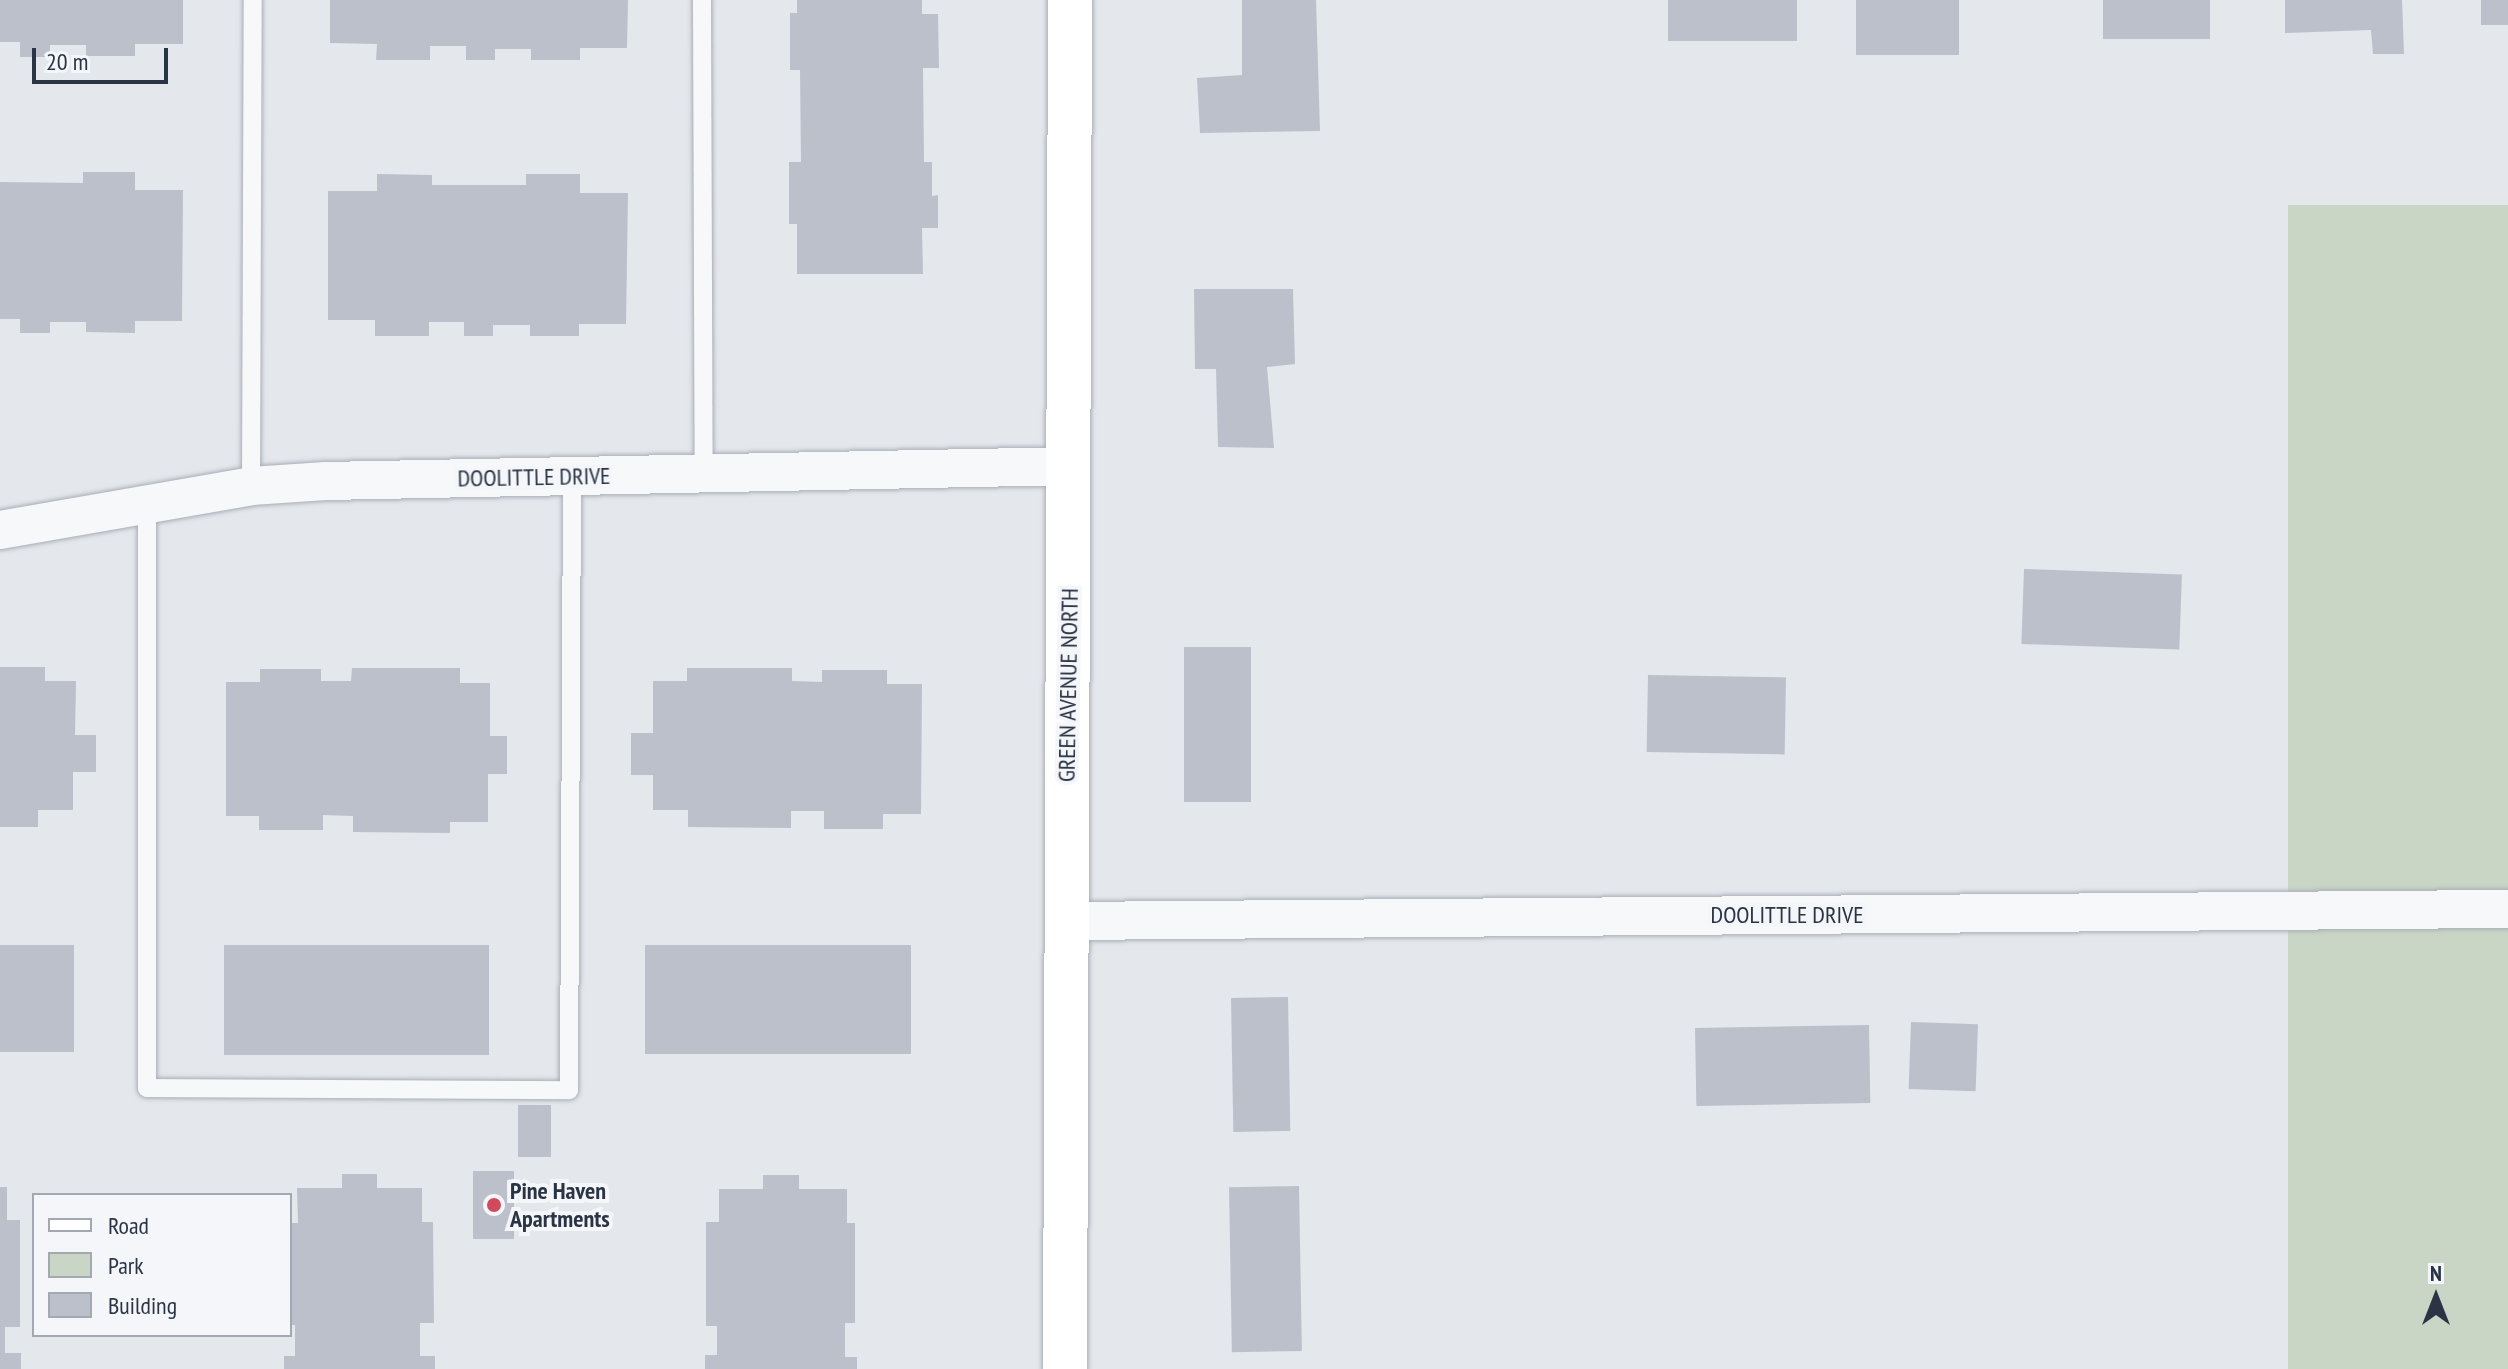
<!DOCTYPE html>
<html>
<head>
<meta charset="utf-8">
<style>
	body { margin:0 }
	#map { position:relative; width:2508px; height:1369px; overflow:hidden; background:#e4e7ec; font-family:"PT Sans Narrow",sans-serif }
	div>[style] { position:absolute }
	.green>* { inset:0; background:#c9d6c5; transform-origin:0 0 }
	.building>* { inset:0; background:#bbc0ca; transform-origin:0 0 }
	.roads { filter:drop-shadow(0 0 2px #a9aeb7) drop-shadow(0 0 2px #a9aeb7) }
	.lane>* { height:18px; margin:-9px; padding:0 9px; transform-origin:9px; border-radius:9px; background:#f7f8fa }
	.street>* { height:38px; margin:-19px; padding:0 19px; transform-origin:19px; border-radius:19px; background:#f7f8fa }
	.secondary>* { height:44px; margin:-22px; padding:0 22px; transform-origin:22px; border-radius:22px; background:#fff }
	.dots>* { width:22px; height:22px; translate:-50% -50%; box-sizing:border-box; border:4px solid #f4f6f9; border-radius:50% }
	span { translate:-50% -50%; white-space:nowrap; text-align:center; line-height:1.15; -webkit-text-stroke:8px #f4f6f9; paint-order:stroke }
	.street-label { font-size:24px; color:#2b3445 }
	.poi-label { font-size:24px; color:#2b3445; font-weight:700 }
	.left { translate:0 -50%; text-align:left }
	.legend { position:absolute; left:32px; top:1193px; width:260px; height:144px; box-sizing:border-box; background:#f4f6f9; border:2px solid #a4a8b1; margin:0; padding:10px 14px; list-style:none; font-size:24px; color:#2b3445 }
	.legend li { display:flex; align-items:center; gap:16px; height:40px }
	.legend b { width:40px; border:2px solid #a4a8b1 }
	.north { position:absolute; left:2396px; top:1257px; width:80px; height:80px; -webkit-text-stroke:6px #f4f6f9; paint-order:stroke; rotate:0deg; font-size:22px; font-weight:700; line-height:32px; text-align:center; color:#2b3445 }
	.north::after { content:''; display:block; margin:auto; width:28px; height:36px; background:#2b3445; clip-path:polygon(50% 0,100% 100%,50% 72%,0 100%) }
	.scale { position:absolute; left:32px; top:48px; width:136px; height:36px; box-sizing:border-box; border:4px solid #2b3445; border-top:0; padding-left:10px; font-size:24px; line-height:28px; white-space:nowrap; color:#2b3445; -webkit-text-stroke:6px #f4f6f9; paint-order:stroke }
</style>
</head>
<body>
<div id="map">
	<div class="green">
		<i style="left:2508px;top:205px;width:1164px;height:220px;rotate:90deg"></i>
	</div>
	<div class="building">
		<i style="clip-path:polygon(0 0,183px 0,183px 44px,135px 44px,135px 56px,86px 56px,86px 45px,50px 45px,50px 57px,20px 57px,20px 42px,0 42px)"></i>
		<i style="clip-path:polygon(330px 0,628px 0,627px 48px,580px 48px,580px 60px,531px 60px,531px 49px,495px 49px,495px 60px,466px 60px,466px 46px,430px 46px,430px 60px,376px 60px,377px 44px,330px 43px)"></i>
		<i style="clip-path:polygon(797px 0,922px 0,922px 14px,938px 14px,939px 68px,923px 68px,924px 162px,932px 162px,932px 196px,938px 195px,938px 228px,922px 228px,923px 274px,797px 274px,797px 224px,789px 224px,789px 162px,801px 162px,800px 70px,790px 70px,790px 13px,797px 13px)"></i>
		<i style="clip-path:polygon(1242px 0,1316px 0,1320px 131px,1200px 133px,1197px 78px,1242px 75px)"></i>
		<i style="left:1668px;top:0;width:129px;height:41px"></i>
		<i style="left:1856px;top:0;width:103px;height:55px"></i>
		<i style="left:2103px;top:0;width:107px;height:39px"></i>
		<i style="clip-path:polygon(2285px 0,2402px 0,2404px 54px,2373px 54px,2371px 30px,2285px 33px)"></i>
		<i style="left:2481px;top:0;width:27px;height:25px"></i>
		<i style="clip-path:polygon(83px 172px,135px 172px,135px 190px,183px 190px,182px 321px,135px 321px,135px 333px,86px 332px,86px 322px,50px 322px,50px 333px,20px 333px,20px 319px,0 319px,0 182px,83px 183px)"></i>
		<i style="clip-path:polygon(377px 174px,432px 175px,432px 185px,526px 185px,526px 174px,580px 174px,580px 193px,628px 193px,626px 324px,579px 324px,579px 336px,530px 336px,530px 325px,493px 325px,493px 336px,464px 336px,464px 322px,429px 322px,429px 336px,375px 336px,375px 320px,328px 320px,328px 191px,377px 191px)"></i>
		<i style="clip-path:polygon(1194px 289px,1293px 289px,1295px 364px,1267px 367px,1274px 448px,1218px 447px,1216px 369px,1195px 369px)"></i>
		<i style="left:2024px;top:569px;width:158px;height:75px;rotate:2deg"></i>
		<i style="left:1184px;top:647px;width:67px;height:155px"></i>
		<i style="clip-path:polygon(0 667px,45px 667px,45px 681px,76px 681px,75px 735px,96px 735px,96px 772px,73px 772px,73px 810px,38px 810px,38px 827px,0 827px)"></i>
		<i style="clip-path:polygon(352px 668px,460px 668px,460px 683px,490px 683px,490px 736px,507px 736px,507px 774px,488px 774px,488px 822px,450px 822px,450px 833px,353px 832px,353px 816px,323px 815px,323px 830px,259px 830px,259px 816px,226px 816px,226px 682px,260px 682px,260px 669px,321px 669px,321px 681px,351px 681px)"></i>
		<i style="clip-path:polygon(687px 668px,792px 668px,792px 681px,822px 682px,822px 670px,887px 670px,887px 684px,922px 684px,921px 814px,883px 814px,883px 829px,824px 829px,824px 811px,791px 811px,791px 828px,688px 827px,688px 810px,653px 810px,653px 775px,631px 775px,631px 733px,653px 733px,653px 681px,687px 681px)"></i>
		<i style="left:1648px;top:675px;width:138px;height:77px;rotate:1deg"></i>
		<i style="left:0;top:945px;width:74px;height:107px"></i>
		<i style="left:489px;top:945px;width:110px;height:265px;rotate:90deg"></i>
		<i style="left:645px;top:945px;width:266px;height:109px"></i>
		<i style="left:1288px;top:997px;width:134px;height:57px;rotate:89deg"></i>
		<i style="left:1911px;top:1022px;width:67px;height:67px;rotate:2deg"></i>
		<i style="left:1869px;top:1025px;width:78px;height:174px;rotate:89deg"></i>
		<i style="left:518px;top:1105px;width:33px;height:52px"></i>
		<i style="left:473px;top:1171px;width:41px;height:68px"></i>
		<i style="clip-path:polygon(342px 1174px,377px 1174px,377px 1188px,422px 1188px,422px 1222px,433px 1222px,434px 1323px,420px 1323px,420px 1356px,435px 1356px,435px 1369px,284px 1369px,284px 1356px,295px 1356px,295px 1325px,290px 1325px,290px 1223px,298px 1223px,297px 1188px,342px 1188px)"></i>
		<i style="clip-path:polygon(763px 1175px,799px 1175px,799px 1189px,847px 1189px,847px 1223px,855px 1223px,855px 1323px,845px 1323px,845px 1357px,857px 1357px,857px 1369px,705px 1369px,705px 1355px,717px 1355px,717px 1326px,706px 1326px,706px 1222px,719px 1222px,719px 1189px,763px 1189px)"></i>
		<i style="left:1299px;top:1186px;width:165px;height:70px;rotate:89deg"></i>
		<i style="clip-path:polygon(0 1187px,7px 1187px,7px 1220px,20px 1220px,20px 1327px,5px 1327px,5px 1353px,21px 1353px,21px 1369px,0 1369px)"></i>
	</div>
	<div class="roads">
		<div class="lane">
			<i style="left:702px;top:0;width:475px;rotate:89.8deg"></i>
			<i style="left:251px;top:486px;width:486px;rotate:-89.8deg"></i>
			<i style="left:147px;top:503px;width:585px;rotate:90deg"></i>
			<i style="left:147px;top:1088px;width:422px;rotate:0.3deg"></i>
			<i style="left:569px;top:1090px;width:613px;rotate:-89.72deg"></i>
		</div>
		<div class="street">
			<i style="left:0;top:530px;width:255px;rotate:-9.9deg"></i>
			<i style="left:251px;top:486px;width:75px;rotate:-3.8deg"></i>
			<i style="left:326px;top:481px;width:745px;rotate:-1.15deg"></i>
			<i style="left:1066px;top:921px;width:1442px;rotate:-0.48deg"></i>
		</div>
		<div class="secondary">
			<i style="left:1065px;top:1369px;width:1369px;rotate:-89.79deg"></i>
		</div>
	</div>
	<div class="dots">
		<i style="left:494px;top:1205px;background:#d1495b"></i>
	</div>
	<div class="street-label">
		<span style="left:534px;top:477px;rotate:-1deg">DOOLITTLE DRIVE</span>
		<span style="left:1068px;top:685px;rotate:-89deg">GREEN AVENUE NORTH</span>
		<span style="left:1787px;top:915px">DOOLITTLE DRIVE</span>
	</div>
	<div class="poi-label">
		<span class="left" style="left:510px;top:1205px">Pine Haven<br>Apartments</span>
	</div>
	<ul class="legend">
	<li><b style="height:10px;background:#fff"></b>Road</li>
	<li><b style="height:22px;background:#c9d6c5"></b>Park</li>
	<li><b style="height:22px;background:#bbc0ca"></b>Building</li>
	</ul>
	<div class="north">N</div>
	<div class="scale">20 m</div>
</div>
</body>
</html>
